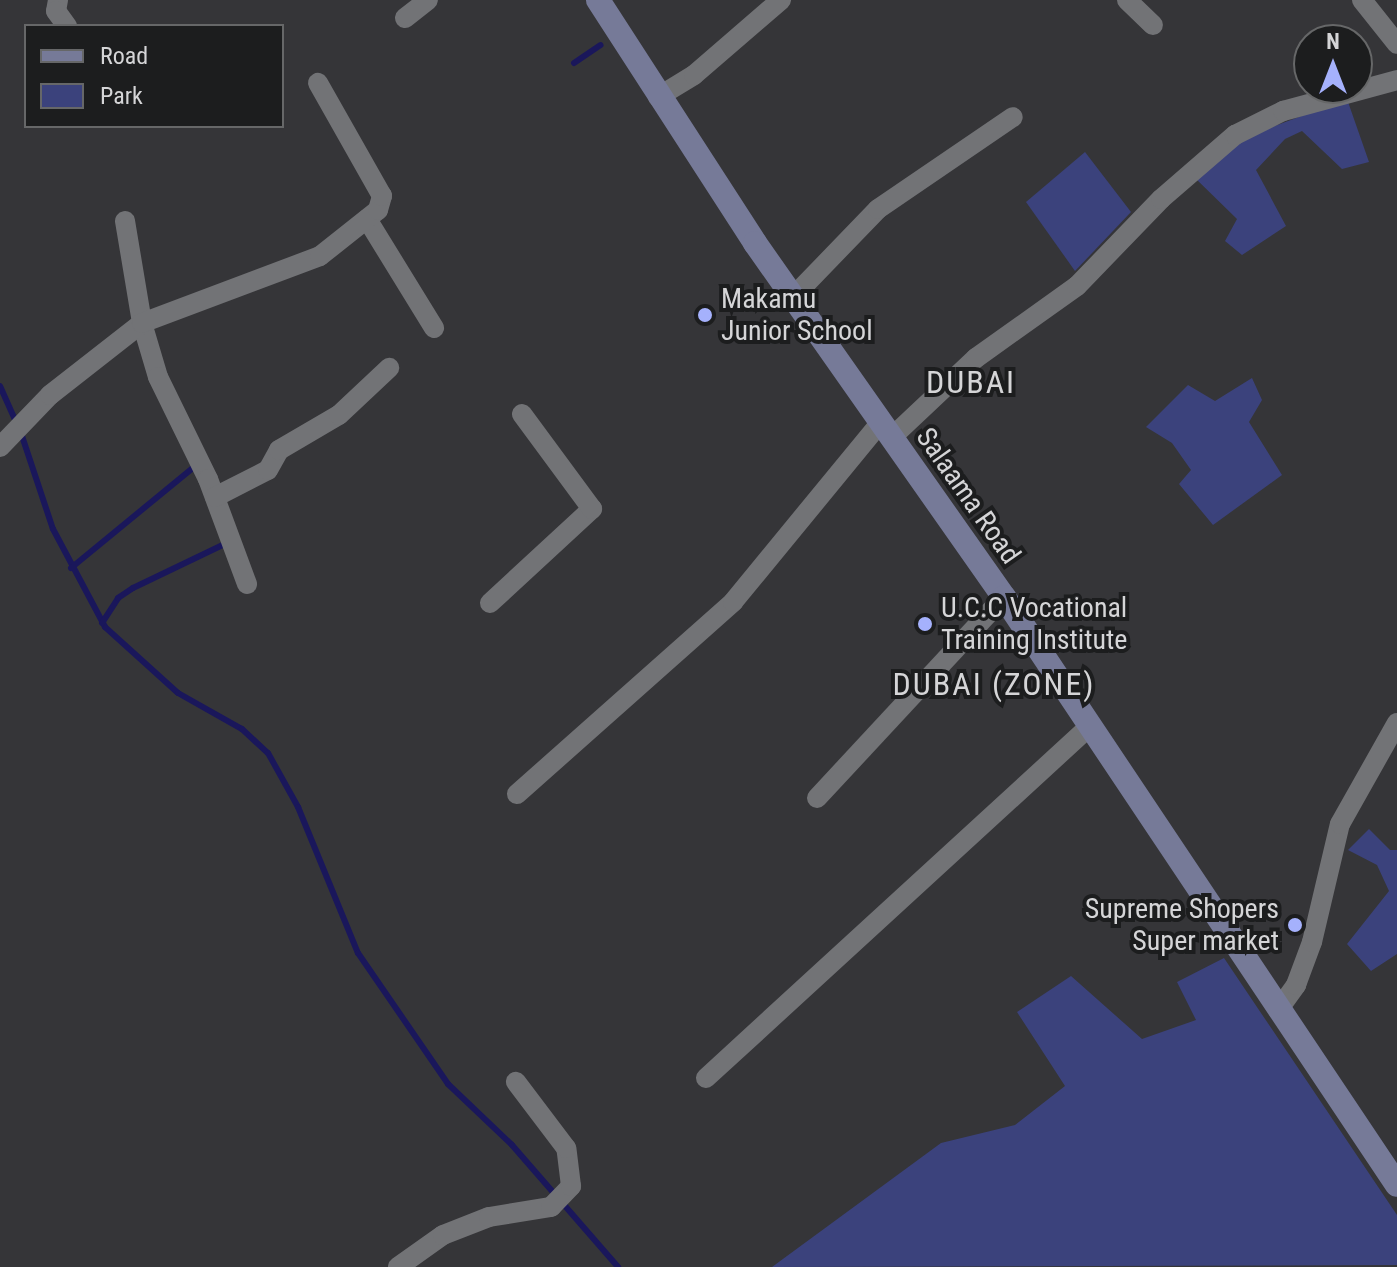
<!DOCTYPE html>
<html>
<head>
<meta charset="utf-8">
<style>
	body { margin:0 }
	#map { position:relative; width:1397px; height:1267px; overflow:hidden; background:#353538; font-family:"Roboto Condensed",sans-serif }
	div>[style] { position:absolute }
	.green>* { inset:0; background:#3b427c }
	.stream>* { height:6px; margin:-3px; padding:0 3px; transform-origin:3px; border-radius:3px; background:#1a175b }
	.street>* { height:20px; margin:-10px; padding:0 10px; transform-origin:10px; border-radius:10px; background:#727376 }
	.secondary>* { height:24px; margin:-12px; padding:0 12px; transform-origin:12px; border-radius:12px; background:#767a98 }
	.dots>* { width:22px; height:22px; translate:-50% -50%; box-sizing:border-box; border:4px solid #1c1d1e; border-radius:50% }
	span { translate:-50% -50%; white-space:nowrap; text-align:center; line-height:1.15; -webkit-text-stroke:8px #1c1d1e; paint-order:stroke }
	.poi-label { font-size:28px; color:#d5d5d7 }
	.left { translate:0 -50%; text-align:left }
	.right { translate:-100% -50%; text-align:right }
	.street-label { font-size:28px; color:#d5d5d7 }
	.quarter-label { font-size:32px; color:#d5d5d7; letter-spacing:2px }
	.legend { position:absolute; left:24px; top:24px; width:260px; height:104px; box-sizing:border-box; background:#1c1d1e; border:2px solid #666768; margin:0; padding:10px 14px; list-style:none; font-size:24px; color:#d5d5d7 }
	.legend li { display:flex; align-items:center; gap:16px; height:40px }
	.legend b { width:40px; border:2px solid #666768 }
	.north { position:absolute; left:1293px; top:24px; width:80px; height:80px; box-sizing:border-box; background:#1c1d1e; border:2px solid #666768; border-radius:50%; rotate:0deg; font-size:22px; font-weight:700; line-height:32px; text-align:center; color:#d5d5d7 }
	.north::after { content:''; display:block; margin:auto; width:28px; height:36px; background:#a5b1fc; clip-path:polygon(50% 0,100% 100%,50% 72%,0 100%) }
</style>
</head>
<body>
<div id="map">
	<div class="green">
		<i style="clip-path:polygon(1347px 99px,1369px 162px,1342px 169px,1302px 131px,1285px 139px,1256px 170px,1286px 226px,1242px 255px,1225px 241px,1237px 219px,1194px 177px,1240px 139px)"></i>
		<i style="clip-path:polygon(1085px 152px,1131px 212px,1075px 271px,1026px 202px)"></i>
		<i style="clip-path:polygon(1252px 378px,1262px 400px,1249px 422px,1282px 475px,1213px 525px,1179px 484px,1191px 470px,1172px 443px,1146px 427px,1188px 385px,1215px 401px)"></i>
		<i style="clip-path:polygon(1369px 829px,1390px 850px,1397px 850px,1397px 954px,1371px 971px,1347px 944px,1389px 891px,1377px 865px,1348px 850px)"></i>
		<i style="clip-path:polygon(1224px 958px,1397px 1215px,1397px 1265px,772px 1267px,941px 1143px,1015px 1125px,1065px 1086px,1017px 1012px,1071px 976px,1142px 1039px,1196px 1020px,1177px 982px)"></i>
	</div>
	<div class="stream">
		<i style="left:574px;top:63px;width:32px;rotate:-34deg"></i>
		<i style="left:0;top:386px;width:39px;rotate:66deg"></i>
		<i style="left:21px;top:433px;width:101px;rotate:71.6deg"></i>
		<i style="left:53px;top:529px;width:111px;rotate:62deg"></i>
		<i style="left:105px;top:627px;width:98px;rotate:42.1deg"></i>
		<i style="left:178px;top:693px;width:73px;rotate:29.4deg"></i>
		<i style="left:242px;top:729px;width:35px;rotate:43deg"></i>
		<i style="left:268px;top:753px;width:62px;rotate:60.9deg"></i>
		<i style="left:298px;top:807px;width:158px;rotate:67.7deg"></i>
		<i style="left:358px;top:953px;width:159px;rotate:55.5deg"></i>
		<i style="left:448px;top:1084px;width:88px;rotate:43.6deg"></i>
		<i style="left:512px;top:1145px;width:162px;rotate:49deg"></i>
		<i style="left:71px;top:568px;width:159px;rotate:-39.4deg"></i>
		<i style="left:102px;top:623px;width:30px;rotate:-57deg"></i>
		<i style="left:118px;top:598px;width:18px;rotate:-34deg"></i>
		<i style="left:133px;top:588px;width:104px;rotate:-25.6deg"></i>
	</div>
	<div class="street">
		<i style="left:58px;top:0;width:11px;rotate:100deg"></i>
		<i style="left:56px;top:11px;width:19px;rotate:54deg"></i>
		<i style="left:1127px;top:0;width:36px;rotate:44deg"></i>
		<i style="left:1362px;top:0;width:56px;rotate:51.5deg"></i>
		<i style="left:405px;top:18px;width:29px;rotate:-38deg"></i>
		<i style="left:658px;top:97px;width:42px;rotate:-31.4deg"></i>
		<i style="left:694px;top:75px;width:115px;rotate:-40.8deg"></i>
		<i style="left:367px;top:219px;width:128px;rotate:58.4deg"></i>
		<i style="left:125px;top:221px;width:103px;rotate:80.5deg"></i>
		<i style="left:142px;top:323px;width:56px;rotate:73.5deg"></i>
		<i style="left:158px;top:377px;width:114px;rotate:63.9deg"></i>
		<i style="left:208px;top:479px;width:112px;rotate:69.6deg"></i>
		<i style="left:793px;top:297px;width:122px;rotate:-46deg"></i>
		<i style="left:878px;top:209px;width:163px;rotate:-34.3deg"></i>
		<i style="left:891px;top:438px;width:117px;rotate:-43.3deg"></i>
		<i style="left:976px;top:358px;width:124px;rotate:-35.5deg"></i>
		<i style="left:1077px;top:286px;width:121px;rotate:-46deg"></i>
		<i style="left:1161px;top:199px;width:98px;rotate:-40.9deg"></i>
		<i style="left:1235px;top:135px;width:54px;rotate:-26.6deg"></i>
		<i style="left:1283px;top:111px;width:118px;rotate:-15.2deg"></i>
		<i style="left:0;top:447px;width:72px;rotate:-46.1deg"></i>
		<i style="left:50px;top:395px;width:117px;rotate:-38deg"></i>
		<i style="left:142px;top:323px;width:190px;rotate:-20.6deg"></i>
		<i style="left:320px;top:256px;width:74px;rotate:-38.4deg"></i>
		<i style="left:378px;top:210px;width:15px;rotate:-74deg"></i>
		<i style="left:382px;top:196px;width:130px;rotate:-119.5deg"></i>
		<i style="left:215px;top:497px;width:59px;rotate:-27deg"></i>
		<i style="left:268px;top:470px;width:23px;rotate:-61deg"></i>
		<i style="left:279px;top:450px;width:69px;rotate:-30.3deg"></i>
		<i style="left:339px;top:415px;width:69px;rotate:-43.2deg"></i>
		<i style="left:490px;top:603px;width:139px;rotate:-42.7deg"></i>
		<i style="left:592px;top:509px;width:118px;rotate:-126.4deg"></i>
		<i style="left:517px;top:794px;width:289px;rotate:-41.6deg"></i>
		<i style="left:733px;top:602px;width:232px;rotate:-50.6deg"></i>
		<i style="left:817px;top:798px;width:275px;rotate:-47.1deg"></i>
		<i style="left:1278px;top:1010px;width:31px;rotate:-54deg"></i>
		<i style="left:1296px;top:985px;width:46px;rotate:-69.6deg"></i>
		<i style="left:1312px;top:942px;width:121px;rotate:-76.7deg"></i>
		<i style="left:1340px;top:824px;width:116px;rotate:-60.6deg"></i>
		<i style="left:706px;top:1078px;width:521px;rotate:-42.51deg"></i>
		<i style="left:398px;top:1267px;width:55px;rotate:-35.4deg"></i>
		<i style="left:443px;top:1235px;width:49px;rotate:-21.4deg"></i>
		<i style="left:489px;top:1217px;width:63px;rotate:-9.2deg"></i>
		<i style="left:551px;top:1207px;width:29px;rotate:-46deg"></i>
		<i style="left:571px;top:1186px;width:38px;rotate:-97deg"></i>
		<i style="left:566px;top:1148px;width:83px;rotate:-127.1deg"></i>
	</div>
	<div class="secondary">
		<i style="left:598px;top:0;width:289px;rotate:57.1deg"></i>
		<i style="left:755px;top:243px;width:433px;rotate:54.9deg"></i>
		<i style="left:1004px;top:597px;width:707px;rotate:56.24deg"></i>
	</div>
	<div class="dots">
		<i style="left:705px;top:315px;background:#a5b1fc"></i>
		<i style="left:925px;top:624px;background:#a5b1fc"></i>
		<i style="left:1295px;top:925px;background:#a5b1fc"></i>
	</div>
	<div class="poi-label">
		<span class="left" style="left:721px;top:315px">Makamu<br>Junior School</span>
		<span class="left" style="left:941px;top:624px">U.C.C Vocational<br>Training Institute</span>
		<span class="right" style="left:1279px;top:925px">Supreme Shopers<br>Super market</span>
	</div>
	<div class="street-label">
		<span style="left:968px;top:496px;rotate:55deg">Salaama Road</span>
	</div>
	<div class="quarter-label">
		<span style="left:971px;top:382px">DUBAI</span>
		<span style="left:994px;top:684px">DUBAI (ZONE)</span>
	</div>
	<ul class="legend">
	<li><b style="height:10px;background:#767a98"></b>Road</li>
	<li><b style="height:22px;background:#3b427c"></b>Park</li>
	</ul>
	<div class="north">N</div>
</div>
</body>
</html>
